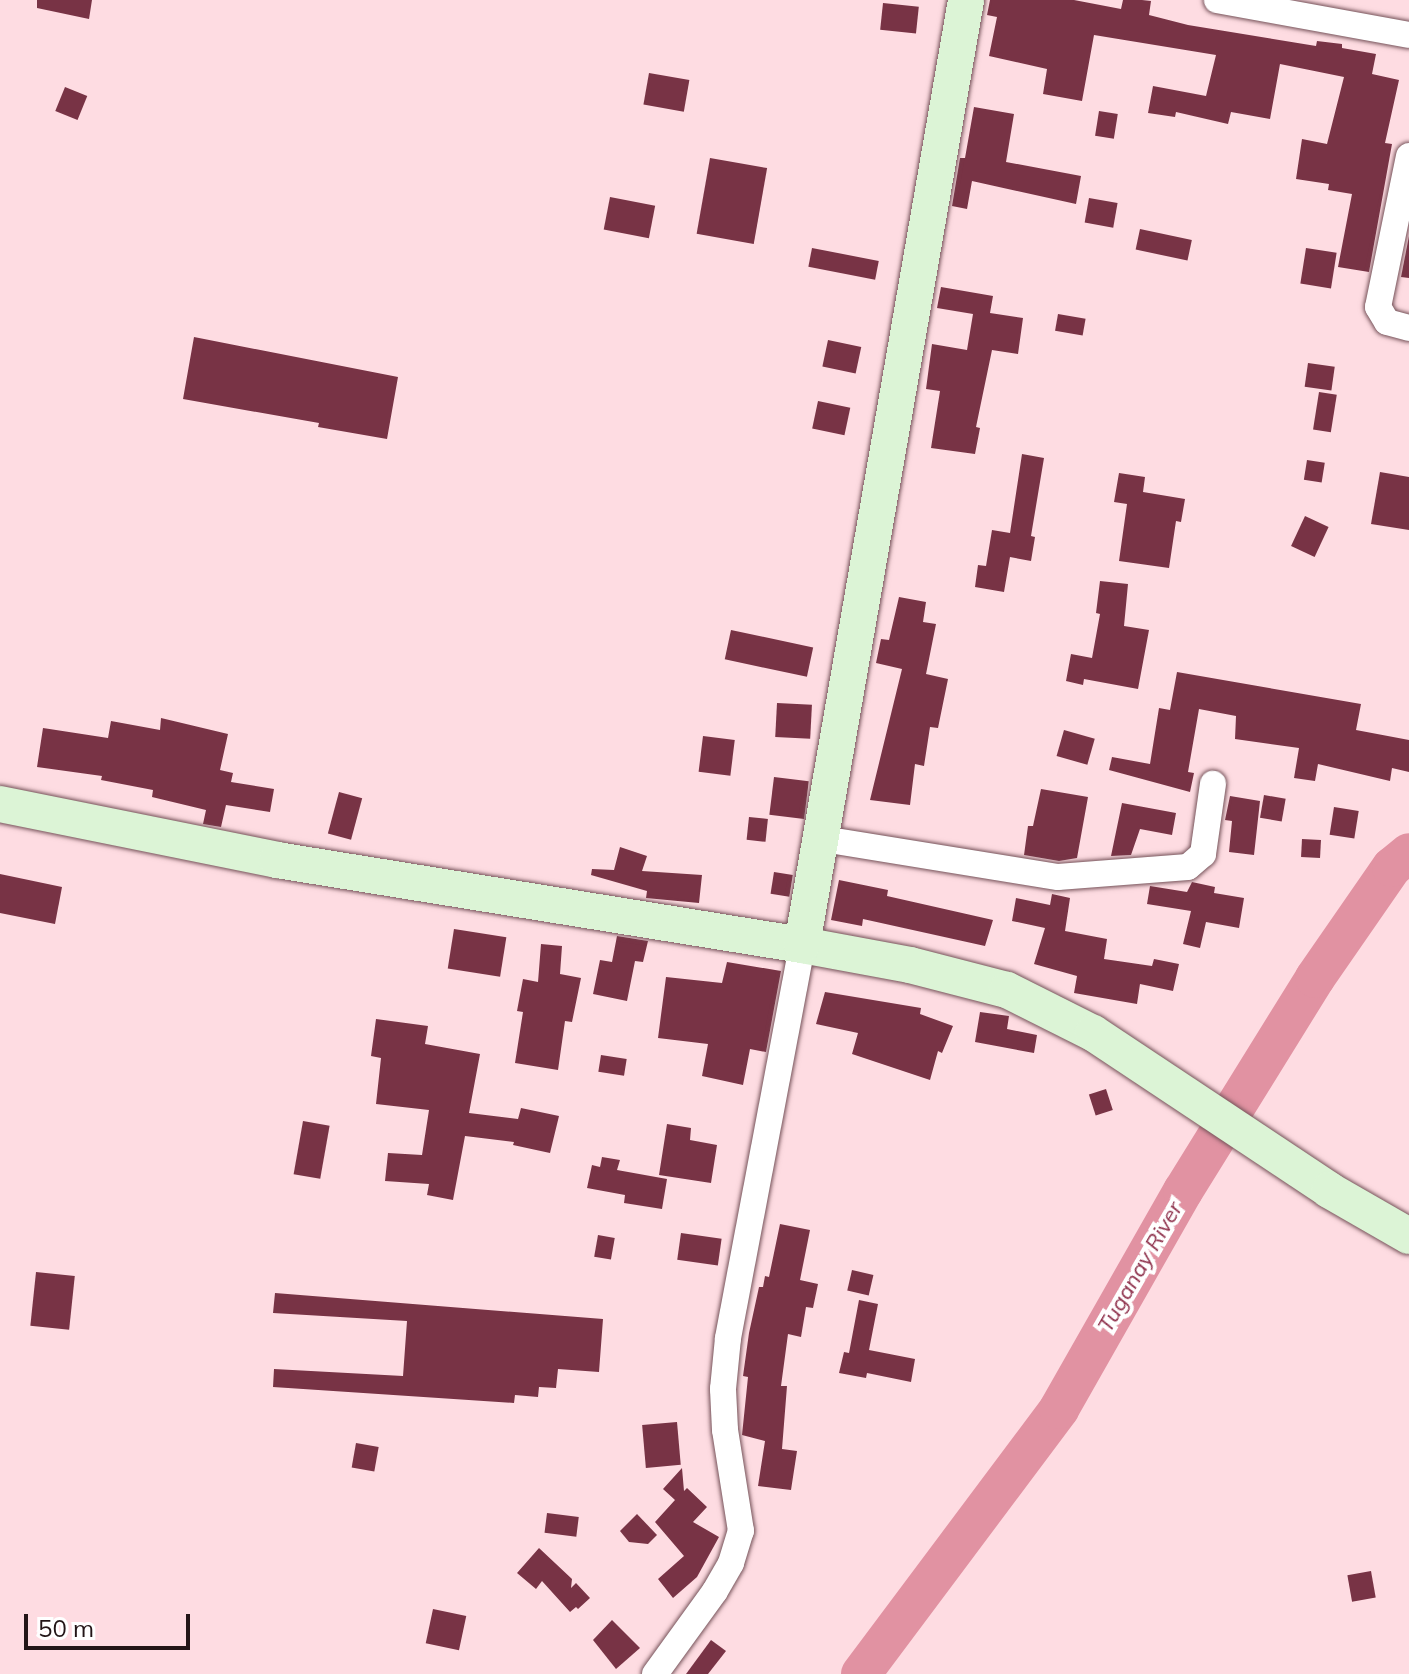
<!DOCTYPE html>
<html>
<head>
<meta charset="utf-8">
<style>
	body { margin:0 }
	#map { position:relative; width:1409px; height:1674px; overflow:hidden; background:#fedce2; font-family:Mulish,sans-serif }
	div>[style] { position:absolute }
	.river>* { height:40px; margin:-20px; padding:0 20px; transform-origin:20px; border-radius:20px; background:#e192a2 }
	.building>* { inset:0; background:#783345; transform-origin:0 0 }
	.roads { filter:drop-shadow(0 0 2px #755259) drop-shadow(0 0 2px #755259) }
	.street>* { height:26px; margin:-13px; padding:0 13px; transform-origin:13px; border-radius:13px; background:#fff }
	.secondary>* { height:36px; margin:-18px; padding:0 18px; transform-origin:18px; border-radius:18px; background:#dcf4d6 }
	span { translate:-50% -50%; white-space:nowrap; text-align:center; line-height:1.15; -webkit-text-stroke:8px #fff; paint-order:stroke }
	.water-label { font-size:22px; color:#8e304b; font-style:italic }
	.scale { position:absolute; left:24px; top:1614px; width:166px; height:36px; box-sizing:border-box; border:4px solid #231517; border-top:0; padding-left:10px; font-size:24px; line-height:28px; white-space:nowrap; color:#231517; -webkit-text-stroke:6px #fff; paint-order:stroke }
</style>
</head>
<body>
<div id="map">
	<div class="river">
		<i style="left:861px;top:1674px;width:331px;rotate:-53.2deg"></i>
		<i style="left:1059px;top:1409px;width:251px;rotate:-60.4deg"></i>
		<i style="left:1183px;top:1191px;width:251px;rotate:-58.2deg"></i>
		<i style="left:1315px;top:978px;width:135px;rotate:-55.3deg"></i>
		<i style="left:1392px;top:867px;width:22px;rotate:-39deg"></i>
	</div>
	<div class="building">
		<i style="clip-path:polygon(37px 0,92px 0,89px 19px,37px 8px)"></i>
		<i style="clip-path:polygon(990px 0,1074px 0,1121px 9px,1123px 0,1142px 0,1151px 1px,1149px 15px,1188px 25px,1316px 46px,1317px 41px,1342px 44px,1342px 48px,1376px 54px,1372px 74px,1399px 80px,1385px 143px,1392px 144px,1369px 272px,1338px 267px,1352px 194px,1328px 190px,1329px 184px,1296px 179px,1302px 139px,1327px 144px,1344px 77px,1280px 64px,1270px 119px,1231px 112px,1228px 124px,1176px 112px,1175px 117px,1148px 113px,1153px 86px,1206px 96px,1216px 55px,1094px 35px,1082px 101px,1043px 94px,1047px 69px,989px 56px,997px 17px,987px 15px)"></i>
		<i style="left:883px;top:3px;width:36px;height:27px;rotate:6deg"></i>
		<i style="left:649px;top:73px;width:41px;height:32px;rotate:10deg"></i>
		<i style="left:65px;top:87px;width:24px;height:26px;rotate:22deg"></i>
		<i style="clip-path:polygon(974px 107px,1014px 114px,1006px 162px,1081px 176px,1076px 204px,972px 181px,967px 209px,952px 206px,960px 158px,965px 158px)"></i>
		<i style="left:1099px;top:111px;width:19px;height:25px;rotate:9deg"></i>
		<i style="left:710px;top:158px;width:58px;height:77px;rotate:10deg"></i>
		<i style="left:610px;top:197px;width:46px;height:33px;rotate:11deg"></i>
		<i style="left:1089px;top:198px;width:29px;height:25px;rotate:10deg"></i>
		<i style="left:1140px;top:229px;width:53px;height:21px;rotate:12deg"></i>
		<i style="clip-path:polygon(1409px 236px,1409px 278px,1401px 277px)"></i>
		<i style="left:812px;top:248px;width:68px;height:19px;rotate:11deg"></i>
		<i style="left:1306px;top:248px;width:31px;height:36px;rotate:9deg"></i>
		<i style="clip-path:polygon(941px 287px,993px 296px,990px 313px,1023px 318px,1018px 354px,992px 350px,976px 427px,980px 428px,975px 454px,931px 448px,940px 391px,926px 389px,932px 344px,967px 350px,973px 314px,937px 308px)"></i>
		<i style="left:1058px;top:314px;width:28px;height:17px;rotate:10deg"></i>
		<i style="clip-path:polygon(194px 337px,398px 377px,387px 439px,318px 427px,319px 423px,183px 399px)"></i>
		<i style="left:828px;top:340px;width:34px;height:27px;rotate:12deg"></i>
		<i style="left:1308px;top:363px;width:27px;height:24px;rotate:8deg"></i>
		<i style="left:1319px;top:392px;width:18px;height:38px;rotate:9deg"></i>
		<i style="left:818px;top:401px;width:33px;height:28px;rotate:12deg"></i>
		<i style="clip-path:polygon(1022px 454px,1044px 458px,1031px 536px,1035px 537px,1031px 561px,1010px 557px,1004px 592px,975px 587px,978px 565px,986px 566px,992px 530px,1010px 533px)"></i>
		<i style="left:1307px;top:460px;width:18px;height:20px;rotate:9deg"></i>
		<i style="clip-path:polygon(1380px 472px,1409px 477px,1409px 530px,1371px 524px)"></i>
		<i style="clip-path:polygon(1119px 473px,1145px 477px,1143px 492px,1185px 499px,1181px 522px,1176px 521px,1169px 568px,1119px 561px,1127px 504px,1114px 502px)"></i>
		<i style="left:1305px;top:516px;width:26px;height:33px;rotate:25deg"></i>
		<i style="clip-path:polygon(1100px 581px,1128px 584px,1124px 626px,1149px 630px,1138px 689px,1084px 679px,1083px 685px,1066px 681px,1071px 654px,1092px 658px,1100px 614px,1096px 613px)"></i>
		<i style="clip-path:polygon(899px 597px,926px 602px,923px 622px,936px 624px,926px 674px,948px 679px,938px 728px,930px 727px,924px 766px,915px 764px,910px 805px,870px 800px,902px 669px,876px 663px,881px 639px,889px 640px)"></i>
		<i style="left:731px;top:630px;width:84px;height:30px;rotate:12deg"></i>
		<i style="clip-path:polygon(1177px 672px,1361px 704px,1356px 730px,1409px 740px,1409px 772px,1392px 768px,1390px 781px,1318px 764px,1315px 781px,1294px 778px,1299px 748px,1235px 739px,1236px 716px,1199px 709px,1188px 772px,1194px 773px,1190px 792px,1109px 770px,1112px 757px,1150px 764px,1159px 708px,1170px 710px)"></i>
		<i style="left:777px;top:703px;width:35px;height:34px;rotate:3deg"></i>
		<i style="clip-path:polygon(161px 718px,228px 734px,220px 770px,233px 773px,231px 782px,274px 789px,270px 812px,226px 805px,221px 827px,203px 824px,206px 810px,152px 797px,153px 790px,101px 780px,102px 776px,37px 767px,43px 728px,108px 738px,111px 721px,160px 730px)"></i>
		<i style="left:1064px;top:730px;width:32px;height:27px;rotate:16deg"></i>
		<i style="left:703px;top:736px;width:32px;height:36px;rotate:7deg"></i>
		<i style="left:774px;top:777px;width:35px;height:38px;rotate:7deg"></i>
		<i style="clip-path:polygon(1041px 789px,1088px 797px,1077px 858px,1059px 861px,1024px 855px,1028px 826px,1033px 826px)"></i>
		<i style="left:339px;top:792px;width:24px;height:43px;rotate:15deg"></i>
		<i style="left:1264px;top:795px;width:22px;height:23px;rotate:10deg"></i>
		<i style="clip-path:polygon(1230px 796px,1260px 801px,1254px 855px,1229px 852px,1232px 821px,1225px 820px)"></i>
		<i style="clip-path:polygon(1122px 803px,1176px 813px,1172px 835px,1140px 829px,1131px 855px,1111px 856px)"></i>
		<i style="left:1334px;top:807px;width:25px;height:28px;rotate:9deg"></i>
		<i style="left:749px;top:817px;width:19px;height:23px;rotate:6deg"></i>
		<i style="left:1302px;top:839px;width:19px;height:18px;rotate:3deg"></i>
		<i style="clip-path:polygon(620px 847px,647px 856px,642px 871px,702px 875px,699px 903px,646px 898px,647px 891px,591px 875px,592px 869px,614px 870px)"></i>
		<i style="left:774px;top:872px;width:19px;height:22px;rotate:9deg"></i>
		<i style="clip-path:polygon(0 874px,62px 887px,55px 924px,0 913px)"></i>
		<i style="clip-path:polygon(839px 880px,888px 890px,887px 896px,993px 920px,985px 946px,863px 919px,862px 926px,831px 920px)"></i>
		<i style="clip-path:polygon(1192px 882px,1215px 887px,1214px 893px,1244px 898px,1239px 928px,1206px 922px,1200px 948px,1183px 944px,1191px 911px,1147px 904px,1150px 886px,1187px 892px)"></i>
		<i style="clip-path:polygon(1052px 894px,1070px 898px,1065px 931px,1107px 939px,1104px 959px,1152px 966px,1154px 959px,1179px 964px,1173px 991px,1140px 984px,1137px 1004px,1074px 993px,1077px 976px,1034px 964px,1045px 928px,1012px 921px,1016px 898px,1050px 905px)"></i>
		<i style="left:454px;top:929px;width:53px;height:40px;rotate:9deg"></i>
		<i style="clip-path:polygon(617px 936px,648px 941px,643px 962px,635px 961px,627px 1001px,593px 994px,600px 960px,612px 962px)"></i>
		<i style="clip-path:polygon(541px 944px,562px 946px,560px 974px,581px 978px,572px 1022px,565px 1021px,558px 1070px,515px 1063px,523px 1012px,517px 1011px,523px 979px,538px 982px)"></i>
		<i style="clip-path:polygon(727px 962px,781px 971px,766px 1052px,750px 1049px,743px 1085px,702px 1076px,708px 1044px,658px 1038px,666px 977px,722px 983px)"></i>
		<i style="clip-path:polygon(825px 992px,921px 1008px,920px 1014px,953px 1026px,942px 1053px,938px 1051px,930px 1080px,852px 1054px,858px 1033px,816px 1024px)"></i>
		<i style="clip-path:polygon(980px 1012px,1009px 1016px,1007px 1029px,1037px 1035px,1034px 1053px,975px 1042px)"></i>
		<i style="clip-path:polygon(376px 1019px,428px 1026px,425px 1044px,480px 1054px,469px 1113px,518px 1119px,521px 1108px,559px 1116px,550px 1153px,513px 1145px,514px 1142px,465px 1136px,453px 1200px,427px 1195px,429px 1184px,385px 1181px,388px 1153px,422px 1155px,429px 1110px,376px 1104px,381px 1058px,371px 1056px)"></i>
		<i style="left:601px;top:1055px;width:26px;height:17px;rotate:9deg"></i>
		<i style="left:1106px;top:1089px;width:22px;height:18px;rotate:72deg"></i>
		<i style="left:303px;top:1121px;width:27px;height:54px;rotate:10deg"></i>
		<i style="clip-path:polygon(667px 1124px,691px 1128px,690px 1140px,717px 1145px,711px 1183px,659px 1175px)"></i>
		<i style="clip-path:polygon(602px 1157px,620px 1160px,617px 1170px,667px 1179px,662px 1209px,624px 1203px,625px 1195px,587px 1188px,592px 1165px,600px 1167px)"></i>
		<i style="clip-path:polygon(780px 1224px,810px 1230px,800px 1280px,818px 1284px,813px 1308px,806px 1307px,801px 1337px,788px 1334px,781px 1386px,787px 1386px,782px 1449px,797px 1451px,791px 1490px,758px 1486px,765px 1441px,742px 1435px,748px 1377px,743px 1376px,749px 1333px,759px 1287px,763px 1287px,765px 1276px,769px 1277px)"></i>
		<i style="left:681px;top:1233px;width:41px;height:27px;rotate:8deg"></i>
		<i style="left:598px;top:1235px;width:17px;height:22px;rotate:10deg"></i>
		<i style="left:852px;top:1270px;width:22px;height:21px;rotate:13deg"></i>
		<i style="left:36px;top:1272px;width:39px;height:54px;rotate:6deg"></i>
		<i style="clip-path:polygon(275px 1293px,603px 1319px,599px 1372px,558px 1369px,556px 1388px,539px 1387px,538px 1397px,515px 1395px,514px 1403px,273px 1387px,274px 1369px,403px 1376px,407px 1321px,273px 1313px)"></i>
		<i style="clip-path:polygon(859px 1300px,878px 1304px,869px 1350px,915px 1359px,911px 1382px,867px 1373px,866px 1378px,839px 1373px,844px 1352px,849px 1353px)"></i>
		<i style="left:677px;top:1422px;width:43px;height:35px;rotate:85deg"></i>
		<i style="left:356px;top:1443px;width:23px;height:25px;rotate:10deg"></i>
		<i style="clip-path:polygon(682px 1468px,684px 1491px,687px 1488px,707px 1507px,693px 1522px,719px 1537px,697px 1577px,673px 1598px,658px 1579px,684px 1556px,655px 1522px,675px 1500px,663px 1489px)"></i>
		<i style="left:547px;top:1513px;width:32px;height:20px;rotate:7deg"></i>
		<i style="clip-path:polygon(637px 1514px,657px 1535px,648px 1544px,629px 1542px,620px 1531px)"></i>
		<i style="clip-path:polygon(539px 1548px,572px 1579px,571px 1588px,576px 1583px,590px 1598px,578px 1609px,576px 1607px,570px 1612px,542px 1581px,536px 1589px,517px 1573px)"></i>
		<i style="left:1371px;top:1571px;width:27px;height:24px;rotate:80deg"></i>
		<i style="left:433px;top:1609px;width:34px;height:35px;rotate:12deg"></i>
		<i style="clip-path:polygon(612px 1620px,640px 1648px,616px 1669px,593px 1640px)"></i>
		<i style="clip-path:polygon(711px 1640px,726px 1651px,708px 1674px,686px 1674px)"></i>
	</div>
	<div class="roads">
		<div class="street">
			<i style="left:1217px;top:0;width:195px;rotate:10.3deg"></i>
			<i style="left:1409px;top:156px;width:154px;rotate:101.6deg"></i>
			<i style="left:1378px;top:307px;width:17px;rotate:59deg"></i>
			<i style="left:1387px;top:322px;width:23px;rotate:15deg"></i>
			<i style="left:823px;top:839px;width:238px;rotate:9.2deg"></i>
			<i style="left:1058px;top:877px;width:130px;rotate:-4.4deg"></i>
			<i style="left:1188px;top:867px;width:20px;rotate:-41deg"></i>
			<i style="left:1203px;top:854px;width:71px;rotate:-81.9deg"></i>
			<i style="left:655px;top:1674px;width:102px;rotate:-54.1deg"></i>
			<i style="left:715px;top:1591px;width:32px;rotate:-60deg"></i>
			<i style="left:731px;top:1563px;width:34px;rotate:-73deg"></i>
			<i style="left:741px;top:1531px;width:102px;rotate:-99deg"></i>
			<i style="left:725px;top:1430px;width:41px;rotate:-92.8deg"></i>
			<i style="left:723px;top:1389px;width:51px;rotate:-84.4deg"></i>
			<i style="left:728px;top:1338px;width:400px;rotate:-79.3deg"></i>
		</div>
		<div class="secondary">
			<i style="left:0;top:804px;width:283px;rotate:11.4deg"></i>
			<i style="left:277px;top:860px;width:532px;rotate:9.2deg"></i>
			<i style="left:802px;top:945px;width:110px;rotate:10.5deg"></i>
			<i style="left:910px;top:965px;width:100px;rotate:14.5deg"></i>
			<i style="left:1007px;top:990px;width:96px;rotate:26.6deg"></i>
			<i style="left:1093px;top:1033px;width:283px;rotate:33.6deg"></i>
			<i style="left:1329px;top:1190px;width:92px;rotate:29.9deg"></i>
			<i style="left:802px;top:945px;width:959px;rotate:-80.15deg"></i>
		</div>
	</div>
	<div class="water-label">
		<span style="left:1140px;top:1267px;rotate:-60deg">Tuganay River</span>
	</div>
	<div class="scale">50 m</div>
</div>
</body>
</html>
